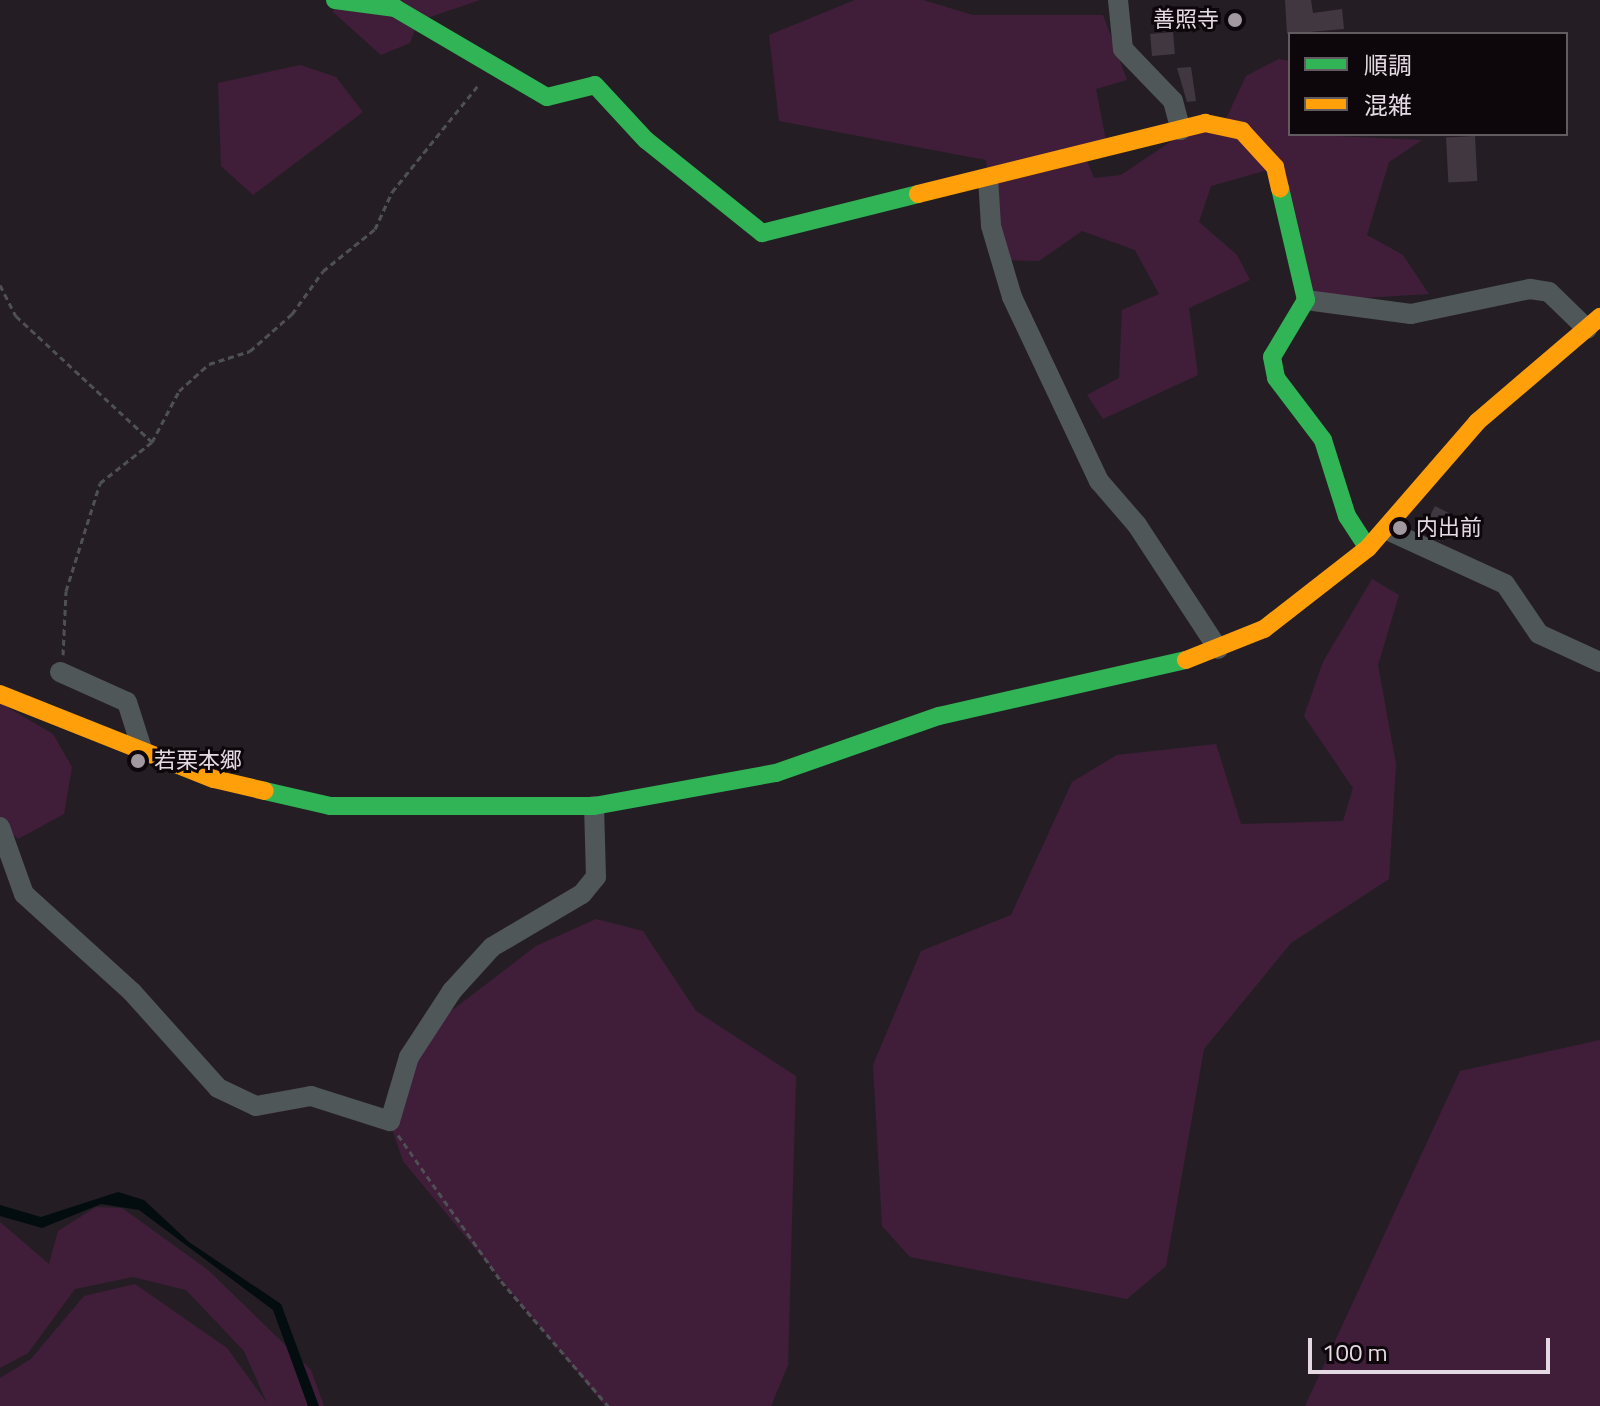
<!DOCTYPE html>
<html>
<head>
<meta charset="utf-8">
<style>
	body { margin:0 }
	#map { position:relative; width:1600px; height:1406px; overflow:hidden; background:#241e24; font-family:"Titillium Web","Noto Sans JP",sans-serif }
	div>[style] { position:absolute }
	.green>* { inset:0; background:#401e3a }
	.water>* { inset:0; background:#030c0f }
	.building>* { inset:0; background:#413740; transform-origin:0 0 }
	.path>* { height:3px; margin-top:-1.5px; transform-origin:0; background:repeating-linear-gradient(90deg,#4e5053 0 6px,transparent 0 10px) }
	.street>* { height:20px; margin:-10px; padding:0 10px; transform-origin:10px; border-radius:10px; background:#505758 }
	.fast>* { height:18px; margin:-9px; padding:0 9px; transform-origin:9px; border-radius:9px; background:#30b455 }
	.slow>* { height:18px; margin:-9px; padding:0 9px; transform-origin:9px; border-radius:9px; background:#ff9f0a }
	.dots>* { width:22px; height:22px; translate:-50% -50%; box-sizing:border-box; border:4px solid #0d070c; border-radius:50% }
	span { translate:-50% -50%; white-space:nowrap; text-align:center; line-height:1.15; -webkit-text-stroke:6px #0d070c; paint-order:stroke }
	.poi-label { font-size:22px; color:#e5dae3 }
	.right { translate:-100% -50%; text-align:right }
	.left { translate:0 -50%; text-align:left }
	.legend { position:absolute; left:1288px; top:32px; width:280px; height:104px; box-sizing:border-box; background:#0d070c; border:2px solid #635b62; margin:0; padding:10px 14px; list-style:none; font-size:24px; color:#e5dae3 }
	.legend li { display:flex; align-items:center; gap:16px; height:40px }
	.legend b { width:40px; border:2px solid #635b62 }
	.scale { position:absolute; left:1308px; top:1338px; width:242px; height:36px; box-sizing:border-box; border:4px solid #e5dae3; border-top:0; padding-left:10px; font-size:24px; line-height:28px; white-space:nowrap; color:#e5dae3; -webkit-text-stroke:6px #0d070c; paint-order:stroke }
</style>
</head>
<body>
<div id="map">
	<div class="green">
		<i style="clip-path:polygon(335px 0,480px 0,418px 21px,410px 43px,381px 55px,333px 12px)"></i>
		<i style="clip-path:polygon(855px 0,923px 0,973px 15px,1103px 15px,1127px 80px,1096px 89px,1108px 151px,1087px 161px,1094px 178px,1121px 175px,1182px 134px,1226px 119px,1246px 76px,1279px 59px,1290px 61px,1290px 134px,1422px 140px,1389px 162px,1367px 235px,1403px 255px,1429px 294px,1311px 301px,1275px 168px,1211px 186px,1199px 222px,1237px 255px,1250px 280px,1189px 308px,1198px 375px,1103px 419px,1087px 395px,1119px 378px,1122px 310px,1159px 294px,1135px 250px,1082px 231px,1039px 261px,998px 260px,986px 160px,779px 121px,769px 35px)"></i>
		<i style="clip-path:polygon(300px 65px,336px 77px,363px 112px,253px 195px,221px 166px,218px 83px)"></i>
		<i style="clip-path:polygon(1372px 579px,1399px 595px,1378px 665px,1396px 764px,1389px 879px,1291px 943px,1204px 1049px,1166px 1266px,1127px 1299px,910px 1257px,882px 1226px,873px 1065px,921px 951px,1011px 915px,1072px 782px,1117px 755px,1216px 744px,1241px 824px,1343px 821px,1353px 788px,1304px 716px,1323px 662px)"></i>
		<i style="clip-path:polygon(0 703px,53px 734px,72px 767px,64px 814px,18px 839px,0 822px)"></i>
		<i style="clip-path:polygon(596px 919px,643px 931px,696px 1011px,796px 1076px,788px 1365px,771px 1406px,605px 1406px,403px 1161px,388px 1117px,438px 1021px,536px 946px)"></i>
		<i style="clip-path:polygon(1600px 1040px,1600px 1406px,1305px 1406px,1460px 1071px)"></i>
		<i style="clip-path:polygon(96px 1207px,122px 1208px,208px 1270px,311px 1370px,324px 1406px,0 1406px,0 1378px,31px 1359px,84px 1296px,135px 1284px,227px 1348px,267px 1403px,244px 1351px,186px 1290px,133px 1277px,75px 1289px,28px 1353px,0 1368px,0 1222px,49px 1264px,58px 1231px)"></i>
	</div>
	<div class="water">
		<i style="clip-path:polygon(118px 1192px,144px 1200px,189px 1242px,281px 1304px,319px 1406px,308px 1406px,273px 1310px,139px 1210px,101px 1204px,42px 1228px,0 1216px,0 1205px,41px 1217px)"></i>
	</div>
	<div class="building">
		<i style="clip-path:polygon(1285px 0,1311px 0,1313px 13px,1342px 9px,1344px 29px,1287px 34px)"></i>
		<i style="left:1173px;top:32px;width:22px;height:23px;rotate:85deg"></i>
		<i style="clip-path:polygon(1191px 67px,1196px 101px,1187px 102px,1177px 68px)"></i>
		<i style="left:1475px;top:136px;width:45px;height:29px;rotate:87deg"></i>
		<i style="left:1435px;top:506px;width:20px;height:29px;rotate:27deg"></i>
	</div>
	<div class="path">
		<i style="left:0;top:285px;width:35px;rotate:63deg"></i>
		<i style="left:16px;top:316px;width:185px;rotate:42.8deg"></i>
		<i style="left:63px;top:655px;width:64px;rotate:-87.3deg"></i>
		<i style="left:66px;top:591px;width:113px;rotate:-72.5deg"></i>
		<i style="left:100px;top:483px;width:66px;rotate:-38.3deg"></i>
		<i style="left:152px;top:442px;width:58px;rotate:-62.1deg"></i>
		<i style="left:179px;top:391px;width:40px;rotate:-42deg"></i>
		<i style="left:209px;top:364px;width:43px;rotate:-17.6deg"></i>
		<i style="left:250px;top:351px;width:56px;rotate:-41.4deg"></i>
		<i style="left:292px;top:314px;width:53px;rotate:-54.2deg"></i>
		<i style="left:323px;top:271px;width:67px;rotate:-38.9deg"></i>
		<i style="left:375px;top:229px;width:41px;rotate:-65.3deg"></i>
		<i style="left:392px;top:192px;width:139px;rotate:-51.1deg"></i>
		<i style="left:398px;top:1135px;width:179px;rotate:54.8deg"></i>
		<i style="left:501px;top:1281px;width:165px;rotate:49.4deg"></i>
	</div>
	<div class="street">
		<i style="left:1118px;top:0;width:49px;rotate:84.2deg"></i>
		<i style="left:1123px;top:49px;width:72px;rotate:46.1deg"></i>
		<i style="left:1173px;top:101px;width:30px;rotate:75deg"></i>
		<i style="left:988px;top:178px;width:48px;rotate:86.4deg"></i>
		<i style="left:991px;top:226px;width:74px;rotate:73.5deg"></i>
		<i style="left:1012px;top:297px;width:204px;rotate:64.7deg"></i>
		<i style="left:1099px;top:481px;width:58px;rotate:49.2deg"></i>
		<i style="left:1137px;top:525px;width:148px;rotate:56.8deg"></i>
		<i style="left:1306px;top:300px;width:106px;rotate:7.6deg"></i>
		<i style="left:1411px;top:314px;width:122px;rotate:-11.9deg"></i>
		<i style="left:1530px;top:289px;width:19px;rotate:9deg"></i>
		<i style="left:1549px;top:292px;width:53px;rotate:44.2deg"></i>
		<i style="left:1387px;top:530px;width:130px;rotate:24.6deg"></i>
		<i style="left:1505px;top:584px;width:60px;rotate:55.8deg"></i>
		<i style="left:1539px;top:634px;width:67px;rotate:24.7deg"></i>
		<i style="left:60px;top:672px;width:73px;rotate:24.1deg"></i>
		<i style="left:127px;top:702px;width:52px;rotate:72.3deg"></i>
		<i style="left:0;top:827px;width:71px;rotate:70.3deg"></i>
		<i style="left:24px;top:894px;width:146px;rotate:42.2deg"></i>
		<i style="left:132px;top:992px;width:129px;rotate:48.1deg"></i>
		<i style="left:218px;top:1088px;width:42px;rotate:25.3deg"></i>
		<i style="left:256px;top:1106px;width:56px;rotate:-10.3deg"></i>
		<i style="left:311px;top:1096px;width:83px;rotate:17.6deg"></i>
		<i style="left:390px;top:1121px;width:67px;rotate:-73.5deg"></i>
		<i style="left:409px;top:1057px;width:79px;rotate:-56.9deg"></i>
		<i style="left:452px;top:991px;width:59px;rotate:-47.7deg"></i>
		<i style="left:492px;top:947px;width:104px;rotate:-30.5deg"></i>
		<i style="left:582px;top:894px;width:22px;rotate:-51deg"></i>
		<i style="left:596px;top:877px;width:71px;rotate:-91.6deg"></i>
	</div>
	<div class="fast">
		<i style="left:335px;top:0;width:61px;rotate:7.6deg"></i>
		<i style="left:395px;top:8px;width:176px;rotate:30.4deg"></i>
		<i style="left:547px;top:97px;width:49px;rotate:-14deg"></i>
		<i style="left:595px;top:85px;width:75px;rotate:47.2deg"></i>
		<i style="left:646px;top:140px;width:149px;rotate:38.7deg"></i>
		<i style="left:762px;top:233px;width:161px;rotate:-14deg"></i>
		<i style="left:1280px;top:188px;width:115px;rotate:76.9deg"></i>
		<i style="left:1306px;top:300px;width:66px;rotate:120.8deg"></i>
		<i style="left:1272px;top:357px;width:21px;rotate:79deg"></i>
		<i style="left:1276px;top:378px;width:78px;rotate:52.8deg"></i>
		<i style="left:1323px;top:440px;width:80px;rotate:72.5deg"></i>
		<i style="left:1347px;top:516px;width:38px;rotate:57deg"></i>
		<i style="left:265px;top:791px;width:67px;rotate:13deg"></i>
		<i style="left:330px;top:806px;width:264px"></i>
		<i style="left:594px;top:806px;width:185px;rotate:-10.3deg"></i>
		<i style="left:776px;top:773px;width:173px;rotate:-19.3deg"></i>
		<i style="left:939px;top:716px;width:253px;rotate:-12.8deg"></i>
	</div>
	<div class="slow">
		<i style="left:918px;top:194px;width:296px;rotate:-13.9deg"></i>
		<i style="left:1205px;top:123px;width:38px;rotate:12deg"></i>
		<i style="left:1242px;top:131px;width:49px;rotate:47.5deg"></i>
		<i style="left:1275px;top:167px;width:22px;rotate:77deg"></i>
		<i style="left:1186px;top:660px;width:84px;rotate:-21.7deg"></i>
		<i style="left:1264px;top:629px;width:132px;rotate:-37.9deg"></i>
		<i style="left:1368px;top:548px;width:167px;rotate:-49.1deg"></i>
		<i style="left:1477px;top:422px;width:162px;rotate:-40.5deg"></i>
		<i style="left:0;top:694px;width:230px;rotate:21.7deg"></i>
		<i style="left:214px;top:779px;width:52px;rotate:13.2deg"></i>
	</div>
	<div class="dots">
		<i style="left:1235px;top:20px;background:#a198a0"></i>
		<i style="left:1400px;top:528px;background:#a198a0"></i>
		<i style="left:138px;top:761px;background:#a198a0"></i>
	</div>
	<div class="poi-label">
		<span class="right" style="left:1219px;top:20px">善照寺</span>
		<span class="left" style="left:1416px;top:528px">内出前</span>
		<span class="left" style="left:154px;top:761px">若栗本郷</span>
	</div>
	<ul class="legend">
	<li><b style="height:10px;background:#30b455"></b>順調</li>
	<li><b style="height:10px;background:#ff9f0a"></b>混雑</li>
	</ul>
	<div class="scale">100 m</div>
</div>
</body>
</html>
